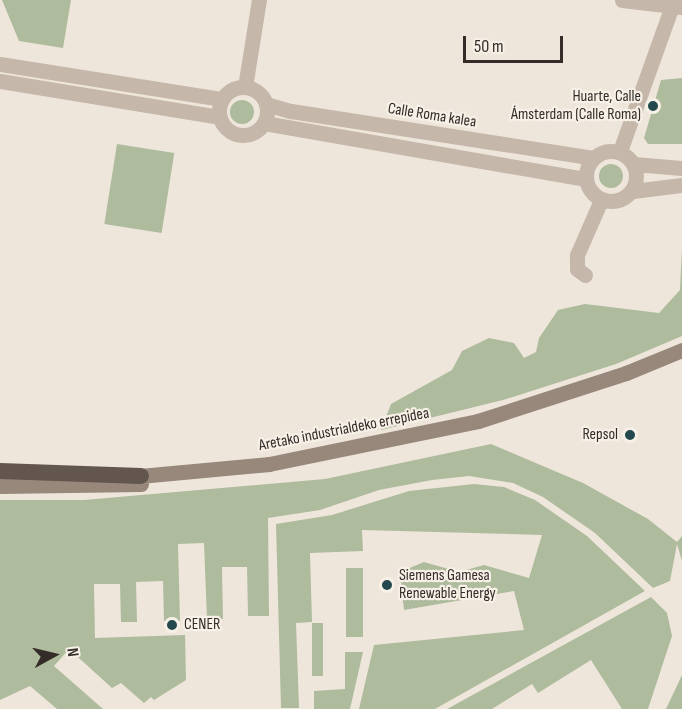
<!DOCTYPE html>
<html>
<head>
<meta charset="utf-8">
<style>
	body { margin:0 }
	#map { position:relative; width:682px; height:709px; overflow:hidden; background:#eee6db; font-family:"Sofia Sans Condensed",sans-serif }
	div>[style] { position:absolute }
	.green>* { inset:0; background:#afbb9d; transform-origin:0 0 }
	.round { border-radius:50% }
	.minor>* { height:15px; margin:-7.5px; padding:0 7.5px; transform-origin:7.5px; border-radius:7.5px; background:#c5b7a9 }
	.tertiary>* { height:15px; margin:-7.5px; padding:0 7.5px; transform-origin:7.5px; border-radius:7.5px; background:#c5b7a9 }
	.tertiary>.ring { margin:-7.5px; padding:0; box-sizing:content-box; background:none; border:15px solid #c5b7a9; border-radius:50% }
	.secondary>* { height:15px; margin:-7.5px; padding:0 7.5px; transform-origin:7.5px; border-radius:7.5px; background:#98877b }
	.trunk>* { height:16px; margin:-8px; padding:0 8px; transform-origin:8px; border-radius:8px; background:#62564e }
	.dots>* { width:16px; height:16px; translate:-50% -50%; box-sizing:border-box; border:3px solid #f6f0e7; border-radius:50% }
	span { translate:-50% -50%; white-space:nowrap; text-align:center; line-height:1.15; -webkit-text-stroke:4.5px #f6f0e7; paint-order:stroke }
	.poi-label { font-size:16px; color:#332c28 }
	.right { translate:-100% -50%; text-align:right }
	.left { translate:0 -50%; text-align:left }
	.street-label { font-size:16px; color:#332c28 }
	.north { position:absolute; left:24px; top:625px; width:60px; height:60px; -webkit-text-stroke:4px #f6f0e7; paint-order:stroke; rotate:82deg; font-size:16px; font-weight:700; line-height:24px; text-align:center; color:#332c28 }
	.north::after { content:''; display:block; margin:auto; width:21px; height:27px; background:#332c28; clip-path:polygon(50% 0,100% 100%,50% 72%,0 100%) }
	.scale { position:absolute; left:463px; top:36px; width:100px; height:27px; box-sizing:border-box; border:3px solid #332c28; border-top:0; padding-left:8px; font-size:18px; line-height:21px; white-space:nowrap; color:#332c28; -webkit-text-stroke:4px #f6f0e7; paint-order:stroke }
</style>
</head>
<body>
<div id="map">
	<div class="green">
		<i style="clip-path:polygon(2px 0,71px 0,63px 48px,19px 41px)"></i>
		<i style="clip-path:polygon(682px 78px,682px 144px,648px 144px,644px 138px,661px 80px)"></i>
		<i class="round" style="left:230px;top:100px;width:24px;height:24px"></i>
		<i style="left:117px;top:144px;width:58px;height:81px;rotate:9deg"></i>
		<i class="round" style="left:599px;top:164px;width:24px;height:24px"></i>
		<i style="clip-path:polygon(682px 249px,682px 336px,616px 364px,503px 400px,381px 430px,391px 404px,452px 370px,462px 351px,489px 338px,514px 343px,524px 358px,536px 352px,539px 338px,558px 310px,585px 304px,659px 313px,680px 290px)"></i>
		<i style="clip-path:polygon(491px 444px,583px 483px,648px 519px,677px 542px,682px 536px,682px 561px,677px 544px,670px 581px,653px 588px,595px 533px,543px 497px,513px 483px,469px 476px,432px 480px,379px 490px,320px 510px,268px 518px,269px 616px,248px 616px,247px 567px,222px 567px,223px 619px,207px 620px,204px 543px,178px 544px,180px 621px,164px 621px,163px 581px,136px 582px,137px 622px,121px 622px,120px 584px,94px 584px,95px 638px,185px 635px,186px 680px,154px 700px,151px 697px,144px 703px,121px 683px,112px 688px,69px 649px,54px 666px,103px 709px,57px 709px,30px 686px,0 700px,0 500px,84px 500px,325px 479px)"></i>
		<i style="clip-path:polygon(474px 484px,504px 487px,535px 500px,587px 536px,645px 591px,435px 709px,359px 709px,374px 645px,524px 630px,514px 591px,404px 610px,400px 572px,424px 562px,459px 572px,484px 565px,529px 578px,542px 535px,362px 530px,363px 551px,310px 553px,312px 622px,296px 623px,299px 708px,281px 708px,276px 524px,332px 515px,409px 491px)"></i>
		<i style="left:346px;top:568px;width:17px;height:69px"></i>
		<i style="clip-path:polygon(651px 597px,667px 613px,672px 636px,648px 709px,622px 709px,591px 660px,538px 693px,532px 684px,492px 709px,447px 709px)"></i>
		<i style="left:312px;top:623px;width:11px;height:53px"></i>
		<i style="clip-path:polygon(345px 652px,363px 652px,350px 709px,314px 709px,314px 691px,345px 689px)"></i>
		<i style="clip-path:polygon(682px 675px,682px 709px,666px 709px)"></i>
	</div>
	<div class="minor">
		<i style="left:622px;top:0;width:60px;rotate:6.7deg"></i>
		<i style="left:585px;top:275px;width:10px;rotate:-143deg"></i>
		<i style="left:577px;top:269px;width:14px;rotate:-90deg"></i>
		<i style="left:577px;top:255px;width:60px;rotate:-66.4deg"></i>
	</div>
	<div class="tertiary">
		<i style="left:0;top:64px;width:225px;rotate:9deg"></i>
		<i style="left:0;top:81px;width:222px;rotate:9.3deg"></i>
		<i class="ring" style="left:219px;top:87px;width:33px;height:33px"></i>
		<i style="left:245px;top:87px;width:88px;rotate:-80.9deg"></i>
		<i style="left:266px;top:104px;width:26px;rotate:16deg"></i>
		<i style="left:291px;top:111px;width:306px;rotate:8.8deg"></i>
		<i style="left:264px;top:123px;width:327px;rotate:9.9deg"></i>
		<i class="ring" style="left:586px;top:151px;width:35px;height:35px"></i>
		<i style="left:620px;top:151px;width:160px;rotate:-70.3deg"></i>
		<i style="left:634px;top:164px;width:48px;rotate:4.8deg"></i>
		<i style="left:633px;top:191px;width:49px;rotate:-7deg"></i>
	</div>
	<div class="secondary">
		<i style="left:129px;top:477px;width:141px;rotate:-5.3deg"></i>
		<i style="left:269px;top:464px;width:213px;rotate:-11.6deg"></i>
		<i style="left:478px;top:421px;width:156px;rotate:-18deg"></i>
		<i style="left:626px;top:373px;width:61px;rotate:-22.3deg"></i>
		<i style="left:0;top:486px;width:141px;rotate:-0.8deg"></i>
	</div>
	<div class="trunk">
		<i style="left:0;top:471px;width:141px;rotate:2deg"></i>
	</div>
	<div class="dots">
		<i style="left:653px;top:106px;background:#23494f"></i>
		<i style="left:630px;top:435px;background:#23494f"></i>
		<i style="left:387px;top:585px;background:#23494f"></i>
		<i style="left:172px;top:625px;background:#23494f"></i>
	</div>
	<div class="poi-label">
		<span class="right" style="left:641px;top:106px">Huarte, Calle<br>Ámsterdam (Calle Roma)</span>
		<span class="right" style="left:618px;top:435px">Repsol</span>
		<span class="left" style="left:399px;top:585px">Siemens Gamesa<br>Renewable Energy</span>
		<span class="left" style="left:184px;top:625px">CENER</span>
	</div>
	<div class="street-label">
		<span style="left:432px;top:116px;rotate:9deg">Calle Roma kalea</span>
		<span style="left:344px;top:430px;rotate:-11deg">Aretako industrialdeko errepidea</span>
	</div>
	<div class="north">N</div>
	<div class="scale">50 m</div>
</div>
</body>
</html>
